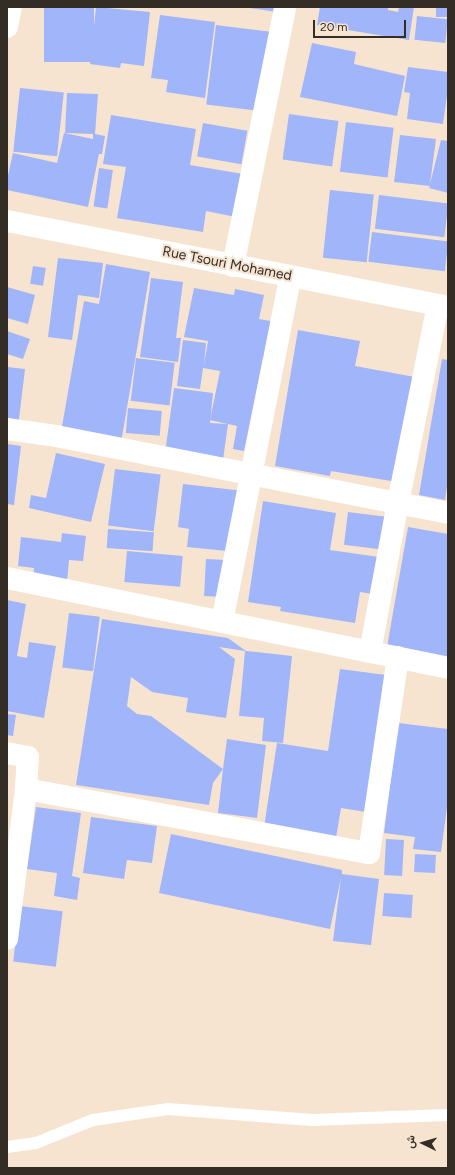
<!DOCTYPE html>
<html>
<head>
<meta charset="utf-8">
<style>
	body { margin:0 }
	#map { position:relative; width:455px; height:1175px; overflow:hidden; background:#f6e4d1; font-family:Figtree,Vazirmatn,sans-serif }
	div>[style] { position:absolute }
	.building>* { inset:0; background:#a0b5fa; transform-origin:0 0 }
	.service>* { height:12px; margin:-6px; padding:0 6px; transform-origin:6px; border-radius:6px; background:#fff }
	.minor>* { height:22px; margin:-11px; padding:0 11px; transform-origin:11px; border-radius:11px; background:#fff }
	.tertiary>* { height:22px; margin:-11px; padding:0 11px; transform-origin:11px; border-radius:11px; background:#fff }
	span { translate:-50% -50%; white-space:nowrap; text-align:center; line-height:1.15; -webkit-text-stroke:4px #f6e4d1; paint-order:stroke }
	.street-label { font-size:14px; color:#342d26 }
	.frame { position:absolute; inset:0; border:8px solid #342d26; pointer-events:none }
	.north { position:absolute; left:403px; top:1123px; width:40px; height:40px; -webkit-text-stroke:3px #f6e4d1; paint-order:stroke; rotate:275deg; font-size:11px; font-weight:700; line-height:16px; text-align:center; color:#342d26 }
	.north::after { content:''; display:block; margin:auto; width:14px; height:18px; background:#342d26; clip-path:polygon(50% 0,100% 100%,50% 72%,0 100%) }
	.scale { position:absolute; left:313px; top:20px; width:93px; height:18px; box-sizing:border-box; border:2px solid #342d26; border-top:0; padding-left:5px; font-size:12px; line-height:14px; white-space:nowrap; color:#342d26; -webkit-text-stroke:3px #f6e4d1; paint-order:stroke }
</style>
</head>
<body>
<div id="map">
	<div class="building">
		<i style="left:44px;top:7px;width:50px;height:55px"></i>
		<i style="clip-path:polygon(96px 7px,150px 12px,144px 66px,121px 63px,120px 68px,90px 64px)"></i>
		<i style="clip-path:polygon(244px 7px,276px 7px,276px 12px)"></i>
		<i style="clip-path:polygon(320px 7px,388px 7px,388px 10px,398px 12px,399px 7px,414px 7px,409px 40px,317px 25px)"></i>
		<i style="left:436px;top:7px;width:12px;height:10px"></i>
		<i style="clip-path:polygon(160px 15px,215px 22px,205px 98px,166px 92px,168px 80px,151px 78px)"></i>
		<i style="left:417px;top:16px;width:31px;height:24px;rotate:6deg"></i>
		<i style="left:216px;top:25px;width:57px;height:80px;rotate:7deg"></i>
		<i style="clip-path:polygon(312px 43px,356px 52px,354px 64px,405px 76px,397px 116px,300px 97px)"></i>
		<i style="clip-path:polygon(408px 67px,448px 72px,448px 88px,443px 124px,407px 119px,410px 93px,404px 92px)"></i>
		<i style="left:20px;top:88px;width:44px;height:64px;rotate:6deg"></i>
		<i style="clip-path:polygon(67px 93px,98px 94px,95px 134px,105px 136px,102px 154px,99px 154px,88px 207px,7px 190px,7px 180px,13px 153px,57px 163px,64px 133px,93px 139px,93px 134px,65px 133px)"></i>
		<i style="left:289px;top:114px;width:50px;height:46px;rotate:8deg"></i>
		<i style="clip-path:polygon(111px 115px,196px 129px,190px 165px,243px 174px,236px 217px,206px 211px,203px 232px,117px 218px,126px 167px,103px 164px)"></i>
		<i style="left:346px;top:122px;width:48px;height:50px;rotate:7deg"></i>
		<i style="left:203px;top:123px;width:45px;height:34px;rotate:10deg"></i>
		<i style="clip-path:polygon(400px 135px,436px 139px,430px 184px,441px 140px,448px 141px,448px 193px,429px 188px,430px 186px,394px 182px)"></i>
		<i style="left:99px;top:168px;width:14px;height:39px;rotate:8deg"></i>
		<i style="left:330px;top:190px;width:44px;height:68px;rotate:6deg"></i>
		<i style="left:379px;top:195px;width:70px;height:34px;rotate:7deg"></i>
		<i style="left:372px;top:232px;width:77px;height:30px;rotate:7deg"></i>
		<i style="clip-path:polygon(58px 258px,103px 263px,99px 298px,78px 295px,72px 340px,48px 337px)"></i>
		<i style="clip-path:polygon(106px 264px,150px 272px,121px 443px,61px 432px,84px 301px,99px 304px)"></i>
		<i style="left:33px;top:266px;width:13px;height:18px;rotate:9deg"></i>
		<i style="clip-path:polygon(151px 278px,183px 282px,176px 338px,181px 338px,178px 362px,140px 357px)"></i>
		<i style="clip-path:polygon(7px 287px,35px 295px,28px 324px,7px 318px)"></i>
		<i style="clip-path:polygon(194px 288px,234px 295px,235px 289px,264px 295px,259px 319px,276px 322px,268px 359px,263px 358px,244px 451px,233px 449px,237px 426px,210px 420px,220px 371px,203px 368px,200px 389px,177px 386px,183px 340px,206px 343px,204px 365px,208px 341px,184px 337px)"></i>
		<i style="clip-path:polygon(298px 330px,360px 341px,355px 366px,415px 377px,397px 482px,331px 471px,330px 476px,275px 466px)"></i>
		<i style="clip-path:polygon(7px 331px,30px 339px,23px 359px,7px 354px)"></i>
		<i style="left:136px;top:358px;width:39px;height:43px;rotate:7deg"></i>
		<i style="clip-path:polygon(442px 359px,448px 360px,448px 479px,445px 500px,419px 495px)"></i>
		<i style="clip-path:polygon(7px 367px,25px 369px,18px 427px,7px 426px)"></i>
		<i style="clip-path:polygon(174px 388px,213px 393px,210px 423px,228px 424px,223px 460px,165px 453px)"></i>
		<i style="left:128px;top:408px;width:34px;height:25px;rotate:5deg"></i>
		<i style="clip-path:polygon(7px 444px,21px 446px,14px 505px,7px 504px)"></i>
		<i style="clip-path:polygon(56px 453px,105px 464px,91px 522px,29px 508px,31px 495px,46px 498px)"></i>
		<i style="left:115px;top:469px;width:46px;height:57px;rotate:7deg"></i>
		<i style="clip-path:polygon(183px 484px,244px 491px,237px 552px,187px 547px,189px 529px,178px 527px)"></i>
		<i style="clip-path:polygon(263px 501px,336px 513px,330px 550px,379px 557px,373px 594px,360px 592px,355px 623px,280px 611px,281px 607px,248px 602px)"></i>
		<i style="left:348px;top:512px;width:38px;height:33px;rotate:7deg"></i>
		<i style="clip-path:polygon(408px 527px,448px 534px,448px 658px,387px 647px)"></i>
		<i style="left:108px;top:529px;width:46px;height:19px;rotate:4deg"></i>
		<i style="clip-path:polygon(62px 533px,86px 536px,83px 561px,69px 560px,67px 582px,33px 578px,34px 568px,18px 566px,21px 537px,61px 542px)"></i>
		<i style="left:127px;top:551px;width:56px;height:31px;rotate:5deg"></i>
		<i style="left:206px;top:559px;width:21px;height:37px;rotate:3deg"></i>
		<i style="clip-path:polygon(7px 600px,26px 604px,17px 656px,27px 658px,29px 642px,56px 646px,44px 718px,7px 711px)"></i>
		<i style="left:69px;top:613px;width:31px;height:55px;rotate:7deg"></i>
		<i style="clip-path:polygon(102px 619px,228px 638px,246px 651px,292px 656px,283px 743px,262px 741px,264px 718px,239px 716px,245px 651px,219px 647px,235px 659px,226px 718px,186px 712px,188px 698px,152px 692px,131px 677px,127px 706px,137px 714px,151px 716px,223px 769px,227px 739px,266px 745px,257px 818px,218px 813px,223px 769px,213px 783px,209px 805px,76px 785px)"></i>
		<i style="clip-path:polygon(340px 669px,386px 675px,366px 812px,341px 808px,336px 838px,264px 827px,277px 743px,328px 751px)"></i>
		<i style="clip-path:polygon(7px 714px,16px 715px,13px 736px,7px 735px)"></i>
		<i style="clip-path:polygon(398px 723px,448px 729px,448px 800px,441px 852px,413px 849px,415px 837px,384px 833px)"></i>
		<i style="clip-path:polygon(36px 807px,81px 813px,72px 876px,80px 878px,77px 900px,54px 896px,57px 873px,27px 869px)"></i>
		<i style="clip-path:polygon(91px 817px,157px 826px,152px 863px,127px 860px,124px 879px,83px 873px)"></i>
		<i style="clip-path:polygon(171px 834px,342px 870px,342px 874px,379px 879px,371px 945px,333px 941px,341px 878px,330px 929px,159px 893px)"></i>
		<i style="left:386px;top:839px;width:18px;height:36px;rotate:3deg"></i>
		<i style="left:415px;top:854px;width:21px;height:18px;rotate:3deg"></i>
		<i style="left:384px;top:893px;width:29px;height:23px;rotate:4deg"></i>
		<i style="left:20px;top:906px;width:43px;height:56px;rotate:7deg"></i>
	</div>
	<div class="service">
		<i style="left:7px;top:1147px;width:29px;rotate:-8deg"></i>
		<i style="left:36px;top:1143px;width:61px;rotate:-22deg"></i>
		<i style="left:93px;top:1120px;width:76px;rotate:-8.3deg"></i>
		<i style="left:168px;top:1109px;width:144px;rotate:4.4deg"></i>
		<i style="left:312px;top:1120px;width:136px;rotate:-2.1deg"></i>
	</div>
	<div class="minor">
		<i style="left:7px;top:27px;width:20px;rotate:-79deg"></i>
		<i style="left:233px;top:266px;width:264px;rotate:-78.6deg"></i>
		<i style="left:7px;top:429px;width:49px;rotate:8.1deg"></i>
		<i style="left:56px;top:436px;width:399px;rotate:11.1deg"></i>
		<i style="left:7px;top:578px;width:450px;rotate:11.5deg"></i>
		<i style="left:222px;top:622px;width:352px;rotate:-78.8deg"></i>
		<i style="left:370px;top:652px;width:152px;rotate:-79.4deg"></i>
		<i style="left:398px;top:503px;width:202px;rotate:-78.6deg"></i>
		<i style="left:7px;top:753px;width:21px;rotate:11deg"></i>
		<i style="left:28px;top:757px;width:32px;rotate:94deg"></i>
		<i style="left:26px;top:789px;width:151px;rotate:97.2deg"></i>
		<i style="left:26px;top:789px;width:349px;rotate:10.6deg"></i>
		<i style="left:369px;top:853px;width:198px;rotate:-81.6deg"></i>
	</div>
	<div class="tertiary">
		<i style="left:7px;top:221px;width:449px;rotate:11deg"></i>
	</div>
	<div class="street-label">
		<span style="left:227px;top:264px;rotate:11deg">Rue Tsouri Mohamed</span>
	</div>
	<div class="frame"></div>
	<div class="north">ش</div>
	<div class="scale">20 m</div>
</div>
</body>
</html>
